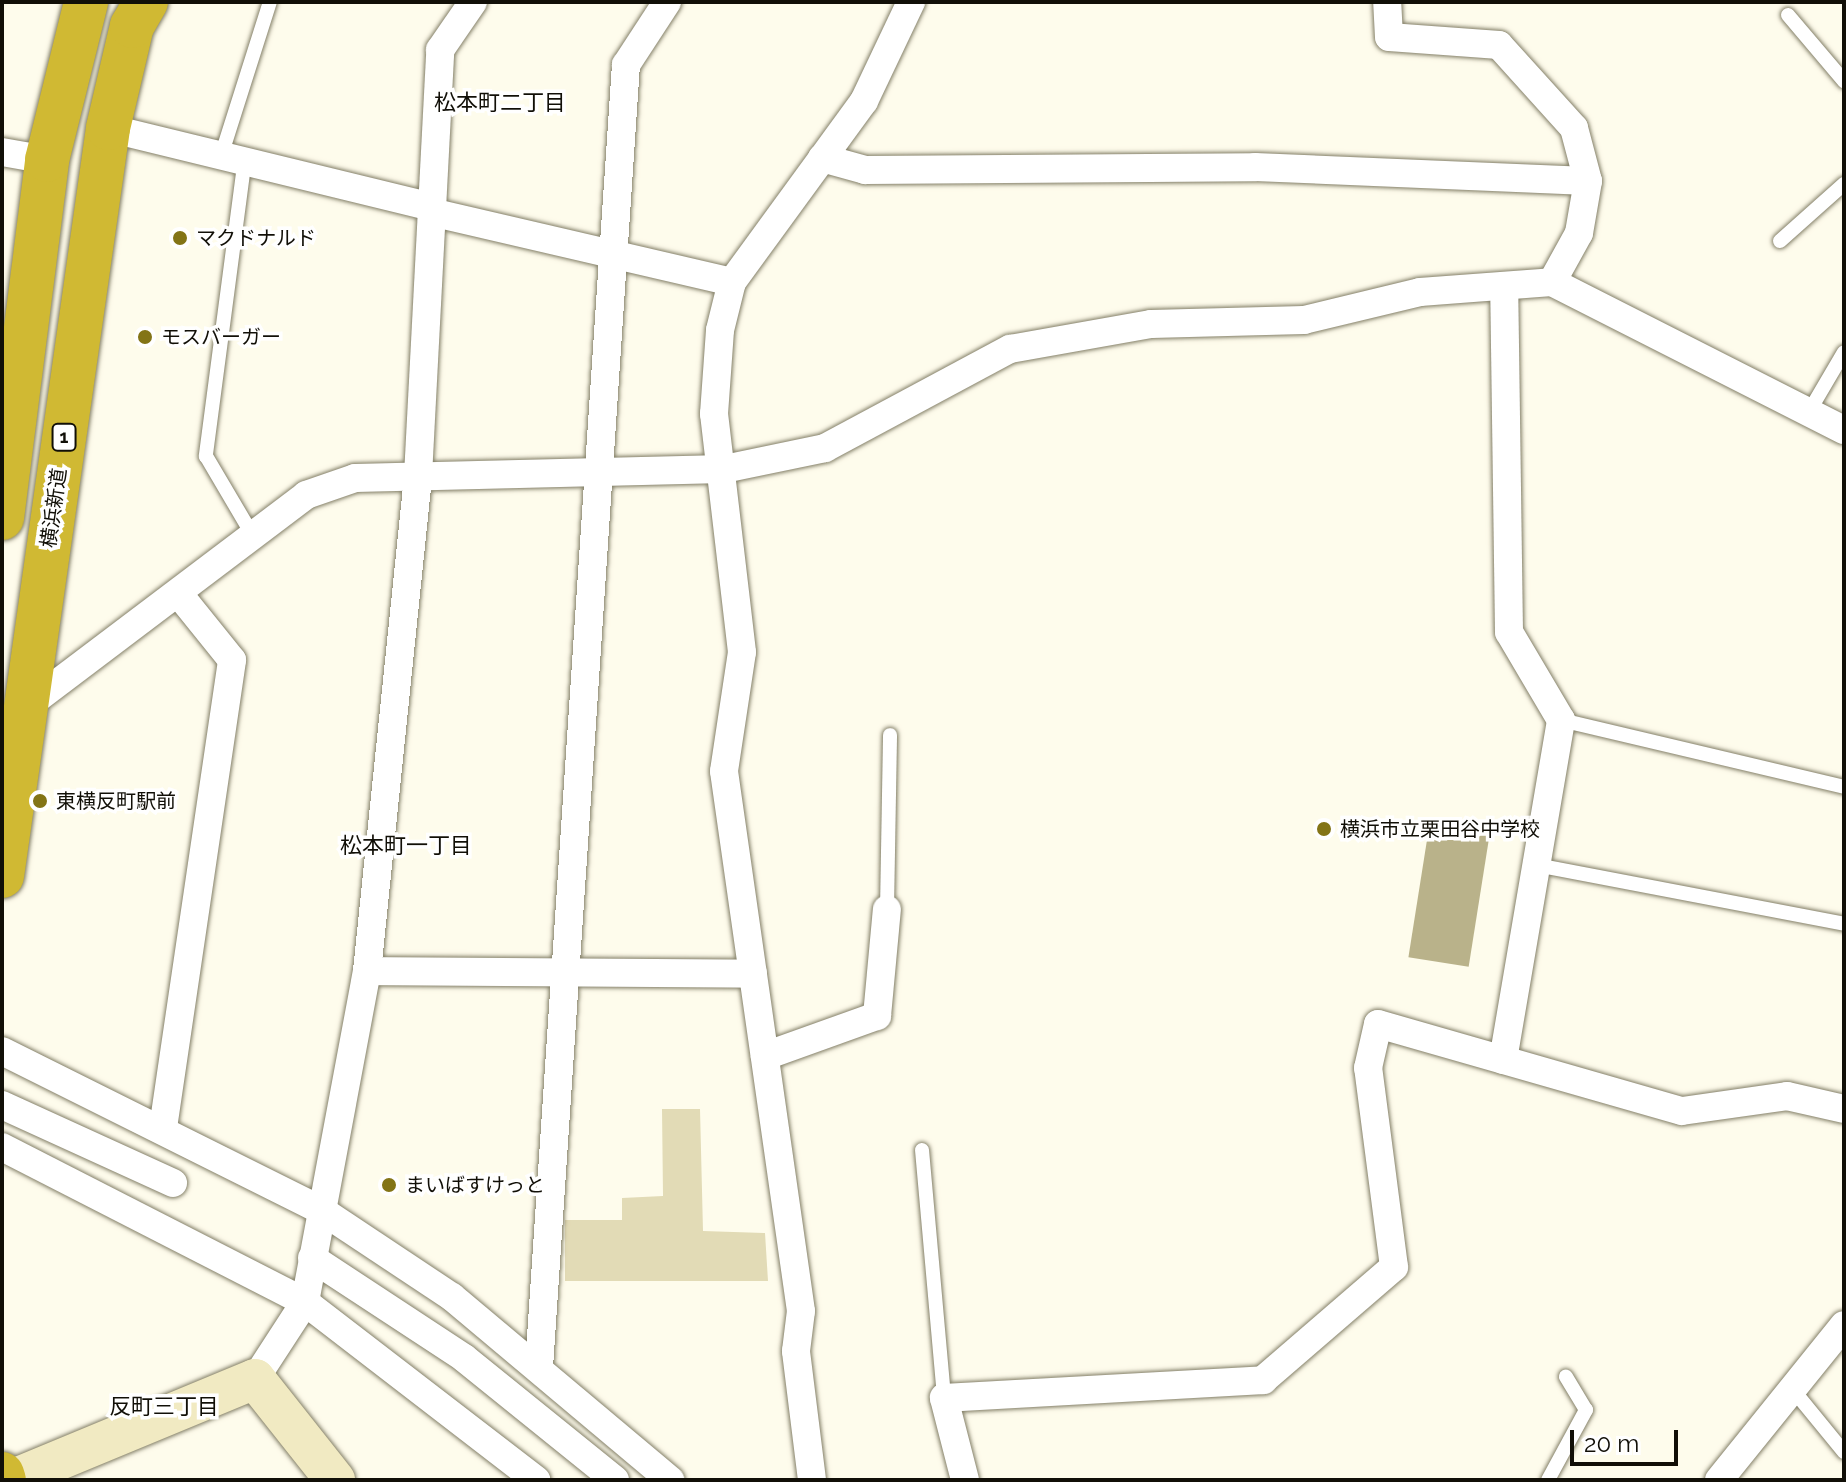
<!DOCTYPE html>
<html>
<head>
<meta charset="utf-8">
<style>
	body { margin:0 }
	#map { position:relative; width:1846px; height:1482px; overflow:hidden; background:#fefcec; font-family:Raleway,"Noto Sans JP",sans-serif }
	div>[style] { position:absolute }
	.green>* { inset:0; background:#e2dbb6 }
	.water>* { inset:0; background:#b9b28a; transform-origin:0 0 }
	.roads { filter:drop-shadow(0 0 2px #837f67) drop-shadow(0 0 2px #837f67) }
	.lane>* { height:14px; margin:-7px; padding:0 7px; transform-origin:7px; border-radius:7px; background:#fff }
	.street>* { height:28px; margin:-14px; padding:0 14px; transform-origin:14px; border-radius:14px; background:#fff }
	.secondary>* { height:40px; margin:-20px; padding:0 20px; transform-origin:20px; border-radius:20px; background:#f1eac2 }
	.highway>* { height:44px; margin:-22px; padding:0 22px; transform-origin:22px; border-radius:22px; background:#d0b933 }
	.dots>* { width:22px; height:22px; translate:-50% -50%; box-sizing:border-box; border:4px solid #fff; border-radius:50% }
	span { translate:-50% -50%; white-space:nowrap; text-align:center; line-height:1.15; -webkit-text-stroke:7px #fff; paint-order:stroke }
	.shield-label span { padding:2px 6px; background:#fff; border:2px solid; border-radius:6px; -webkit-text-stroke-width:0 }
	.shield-label { font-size:18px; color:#110f07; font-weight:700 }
	.poi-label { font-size:20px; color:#110f07 }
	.left { translate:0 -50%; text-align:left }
	.street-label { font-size:20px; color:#110f07 }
	.neighbourhood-label { font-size:22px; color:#110f07 }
	.frame { position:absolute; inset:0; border:4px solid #110f07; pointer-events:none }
	.scale { position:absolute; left:1570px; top:1430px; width:108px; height:36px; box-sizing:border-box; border:4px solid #110f07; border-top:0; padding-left:10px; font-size:24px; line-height:28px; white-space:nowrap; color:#110f07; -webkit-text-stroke:6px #fff; paint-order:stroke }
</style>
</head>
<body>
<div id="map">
	<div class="green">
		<i style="clip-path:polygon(662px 1109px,700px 1109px,703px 1231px,765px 1233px,768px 1281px,565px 1281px,565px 1220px,622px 1220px,622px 1198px,663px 1196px)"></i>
	</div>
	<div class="water">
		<i style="left:1430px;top:821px;width:61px;height:138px;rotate:9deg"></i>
	</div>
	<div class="roads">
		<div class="lane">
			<i style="left:1788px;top:15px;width:87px;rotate:49.7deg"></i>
			<i style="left:222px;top:153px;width:158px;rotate:-72.4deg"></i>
			<i style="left:245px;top:158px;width:301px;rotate:97.5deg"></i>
			<i style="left:206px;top:456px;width:91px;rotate:59.5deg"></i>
			<i style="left:1780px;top:241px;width:86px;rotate:-41.7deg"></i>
			<i style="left:1810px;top:410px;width:67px;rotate:-59.6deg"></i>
			<i style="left:1561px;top:720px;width:291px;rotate:13.3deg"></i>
			<i style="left:1536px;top:865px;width:314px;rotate:10.8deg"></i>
			<i style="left:887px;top:909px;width:174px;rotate:-89deg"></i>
			<i style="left:922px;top:1150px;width:249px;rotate:84.9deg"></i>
			<i style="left:1794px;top:1391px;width:79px;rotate:50.7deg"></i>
			<i style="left:1548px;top:1480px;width:80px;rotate:-61.5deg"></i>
			<i style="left:1586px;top:1410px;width:39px;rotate:-121deg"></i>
		</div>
		<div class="street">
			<i style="left:108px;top:128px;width:333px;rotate:13.7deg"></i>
			<i style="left:2px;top:152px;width:46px;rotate:10.1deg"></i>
			<i style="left:822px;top:158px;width:45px;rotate:15.6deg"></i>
			<i style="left:865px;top:170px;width:390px;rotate:-0.4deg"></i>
			<i style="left:1255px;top:167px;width:333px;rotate:2.4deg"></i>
			<i style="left:431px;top:212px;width:309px;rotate:13.1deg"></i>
			<i style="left:1552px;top:282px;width:327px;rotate:26.9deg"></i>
			<i style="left:26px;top:707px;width:351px;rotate:-37.1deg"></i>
			<i style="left:306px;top:495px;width:52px;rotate:-19.1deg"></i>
			<i style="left:355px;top:478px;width:369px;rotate:-1.4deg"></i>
			<i style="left:724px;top:469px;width:103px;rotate:-11.7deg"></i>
			<i style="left:825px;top:448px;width:210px;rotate:-28.2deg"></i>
			<i style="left:1010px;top:349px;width:143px;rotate:-10.1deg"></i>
			<i style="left:1151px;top:324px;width:153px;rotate:-1.5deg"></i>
			<i style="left:1304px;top:320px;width:119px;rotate:-13.6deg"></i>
			<i style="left:1420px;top:292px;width:132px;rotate:-4.3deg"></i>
			<i style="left:1552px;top:282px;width:56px;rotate:-61.1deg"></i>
			<i style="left:1579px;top:233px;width:53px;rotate:-80.2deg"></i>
			<i style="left:1588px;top:181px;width:55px;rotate:-104.8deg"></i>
			<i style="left:1574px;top:128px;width:112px;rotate:-132.1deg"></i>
			<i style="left:1499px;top:45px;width:110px;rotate:-175.8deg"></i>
			<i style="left:1389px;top:37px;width:35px;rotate:-93deg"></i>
			<i style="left:367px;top:971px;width:386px;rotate:0.4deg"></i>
			<i style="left:2px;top:1051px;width:356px;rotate:26.5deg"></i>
			<i style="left:321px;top:1210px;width:157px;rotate:33.6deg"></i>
			<i style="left:452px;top:1297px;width:285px;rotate:40deg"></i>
			<i style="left:765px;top:1056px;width:119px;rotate:-19.7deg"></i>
			<i style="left:877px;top:1016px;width:107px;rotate:-84.7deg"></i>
			<i style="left:1503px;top:1060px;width:345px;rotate:-80.3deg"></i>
			<i style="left:1561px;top:720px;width:102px;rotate:-120.6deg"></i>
			<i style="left:1509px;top:632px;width:346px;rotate:-90.8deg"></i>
			<i style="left:2px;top:1105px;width:188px;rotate:24.5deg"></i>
			<i style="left:163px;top:1128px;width:473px;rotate:-81.6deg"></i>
			<i style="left:232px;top:660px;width:86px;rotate:-128.9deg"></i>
			<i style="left:2px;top:1147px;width:340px;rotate:27.1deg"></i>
			<i style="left:305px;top:1302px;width:292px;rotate:37.6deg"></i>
			<i style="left:312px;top:1258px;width:182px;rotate:33.3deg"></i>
			<i style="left:464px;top:1358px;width:194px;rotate:38.9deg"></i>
			<i style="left:539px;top:1367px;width:1305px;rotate:-86.18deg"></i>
			<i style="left:626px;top:65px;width:75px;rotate:-56.9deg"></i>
			<i style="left:255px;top:1379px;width:92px;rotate:-57deg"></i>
			<i style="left:305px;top:1302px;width:337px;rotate:-79.4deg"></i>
			<i style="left:367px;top:971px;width:498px;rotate:-84.1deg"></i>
			<i style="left:418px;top:476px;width:427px;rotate:-87deg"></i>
			<i style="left:440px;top:50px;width:58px;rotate:-55.5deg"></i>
			<i style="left:812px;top:1480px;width:130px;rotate:-97.1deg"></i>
			<i style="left:796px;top:1351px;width:40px;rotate:-82.9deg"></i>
			<i style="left:801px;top:1311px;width:545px;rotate:-98.12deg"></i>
			<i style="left:724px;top:771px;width:120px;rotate:-81.4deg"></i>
			<i style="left:742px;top:652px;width:240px;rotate:-96.7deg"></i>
			<i style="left:714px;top:414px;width:84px;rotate:-85.9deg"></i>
			<i style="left:720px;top:330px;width:49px;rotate:-76deg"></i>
			<i style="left:732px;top:282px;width:224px;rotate:-53.9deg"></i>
			<i style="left:864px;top:101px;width:110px;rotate:-64.6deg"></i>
			<i style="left:965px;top:1480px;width:85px;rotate:-104.4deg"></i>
			<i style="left:944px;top:1398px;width:320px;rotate:-3.2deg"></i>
			<i style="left:1263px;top:1380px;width:173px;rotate:-40.8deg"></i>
			<i style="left:1394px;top:1267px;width:201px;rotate:-97.4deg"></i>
			<i style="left:1368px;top:1068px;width:45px;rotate:-77.2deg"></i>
			<i style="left:1378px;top:1024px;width:316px;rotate:16deg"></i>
			<i style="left:1682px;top:1111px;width:106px;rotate:-8.1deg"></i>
			<i style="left:1787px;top:1096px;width:58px;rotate:12.8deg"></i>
			<i style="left:1719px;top:1480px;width:199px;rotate:-51.1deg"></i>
		</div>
		<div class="secondary">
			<i style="left:11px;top:1480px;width:264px;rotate:-22.5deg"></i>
			<i style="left:255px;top:1379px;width:129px;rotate:51.6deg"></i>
		</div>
		<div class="highway">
			<i style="left:2px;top:518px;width:361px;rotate:-82.8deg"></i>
			<i style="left:47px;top:160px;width:163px;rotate:-76.1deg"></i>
			<i style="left:2px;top:876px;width:755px;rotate:-81.93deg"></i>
			<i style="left:108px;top:128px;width:105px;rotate:-76.8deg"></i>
			<i style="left:132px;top:26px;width:28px;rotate:-60deg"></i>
			<i style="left:2px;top:1474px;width:6px;rotate:72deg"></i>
		</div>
	</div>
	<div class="dots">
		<i style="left:180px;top:238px;background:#837416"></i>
		<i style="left:145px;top:337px;background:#837416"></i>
		<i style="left:40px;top:801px;background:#837416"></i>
		<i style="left:1324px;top:829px;background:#837416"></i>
		<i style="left:389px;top:1185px;background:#837416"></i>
	</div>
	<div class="shield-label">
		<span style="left:64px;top:437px">1</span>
	</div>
	<div class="poi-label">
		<span class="left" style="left:196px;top:238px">マクドナルド</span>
		<span class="left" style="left:161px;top:337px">モスバーガー</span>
		<span class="left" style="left:56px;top:801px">東横反町駅前</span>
		<span class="left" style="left:1340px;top:829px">横浜市立栗田谷中学校</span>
		<span class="left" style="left:405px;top:1185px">まいばすけっと</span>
	</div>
	<div class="street-label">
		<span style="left:54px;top:508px;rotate:-82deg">横浜新道</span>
	</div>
	<div class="neighbourhood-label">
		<span style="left:500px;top:103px">松本町二丁目</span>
		<span style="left:406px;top:846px">松本町一丁目</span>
		<span style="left:164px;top:1407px">反町三丁目</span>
	</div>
	<div class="frame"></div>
	<div class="scale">20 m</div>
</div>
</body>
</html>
